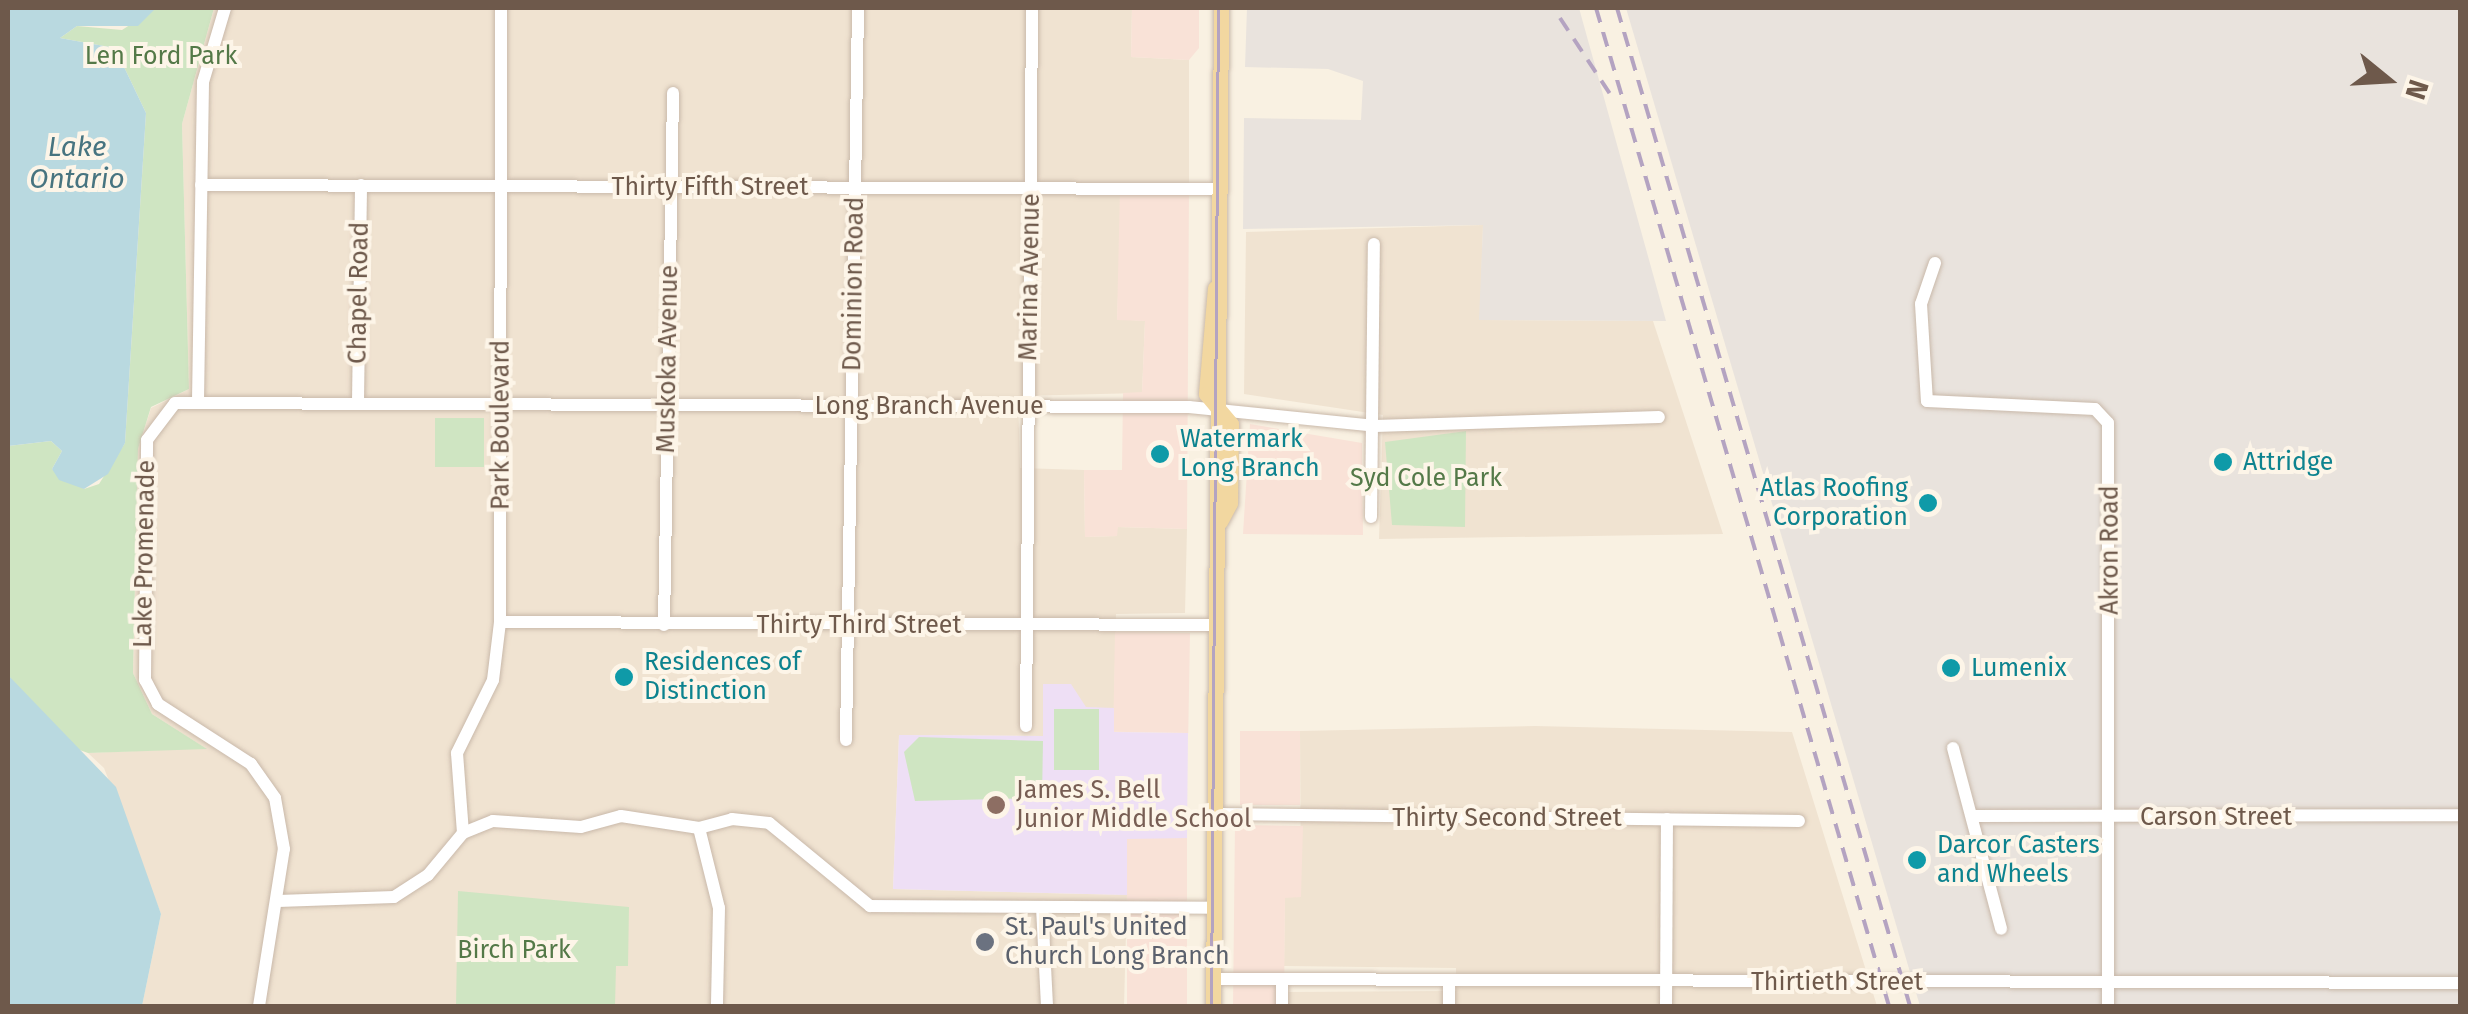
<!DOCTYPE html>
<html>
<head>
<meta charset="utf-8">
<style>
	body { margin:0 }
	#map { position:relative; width:2468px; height:1014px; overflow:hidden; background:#f9f1e2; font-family:"Fira Sans",sans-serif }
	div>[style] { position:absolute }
	.residential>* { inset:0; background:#f0e3d1 }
	.commercial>* { inset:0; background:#f9e2d7; transform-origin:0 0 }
	.industrial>* { inset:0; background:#e9e3dd }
	.education>* { inset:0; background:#eedff5 }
	.green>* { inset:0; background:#cfe5c2; transform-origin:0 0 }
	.water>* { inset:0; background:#b9d9e0 }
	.roads { filter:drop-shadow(0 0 2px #c9b9aa) drop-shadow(0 0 2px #c9b9aa) }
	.minor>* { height:12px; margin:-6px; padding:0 6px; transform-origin:6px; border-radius:6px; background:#fff }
	.major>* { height:15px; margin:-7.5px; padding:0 7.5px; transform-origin:7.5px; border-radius:7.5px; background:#f2d7a0 }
	.tram>* { height:2.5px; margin:-1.25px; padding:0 1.25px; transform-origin:1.25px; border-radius:1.25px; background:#b4a3c1 }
	.rail>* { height:4px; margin-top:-2px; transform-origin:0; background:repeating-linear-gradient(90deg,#b4a3c1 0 15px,transparent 0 25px) }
	.dots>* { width:28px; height:28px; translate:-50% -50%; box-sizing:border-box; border:5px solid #fdf5e8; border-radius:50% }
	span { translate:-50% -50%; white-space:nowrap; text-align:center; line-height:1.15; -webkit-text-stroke:8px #fdf5e8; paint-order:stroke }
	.park-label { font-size:25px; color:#547948 }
	.street-label { font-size:25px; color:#6e594b }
	.culture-label { font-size:25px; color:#0d838f }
	.left { translate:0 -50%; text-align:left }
	.right { translate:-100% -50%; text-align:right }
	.education-label { font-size:25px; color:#785e54 }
	.worship-label { font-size:25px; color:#5b616d }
	.water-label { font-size:28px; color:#477480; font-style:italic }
	.frame { position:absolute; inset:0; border:10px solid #6e594b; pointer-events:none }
	.north { position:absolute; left:2338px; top:30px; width:100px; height:100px; -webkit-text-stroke:8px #fdf5e8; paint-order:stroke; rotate:108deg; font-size:28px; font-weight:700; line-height:40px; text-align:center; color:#6e594b }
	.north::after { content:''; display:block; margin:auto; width:35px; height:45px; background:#6e594b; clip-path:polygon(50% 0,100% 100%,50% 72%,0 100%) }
</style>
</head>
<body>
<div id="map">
	<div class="residential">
		<i style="clip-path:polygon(214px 8px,1132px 8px,1131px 57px,1189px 60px,1189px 190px,1118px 296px,1117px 319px,1145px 321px,1142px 393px,1018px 396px,1020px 468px,1084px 470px,1085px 537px,1117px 536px,1117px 527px,1187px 529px,1185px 613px,1116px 614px,1114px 708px,1086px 708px,1043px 684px,1043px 736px,899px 735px,893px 889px,1127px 895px,1124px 1006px,142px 1006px,161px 914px,104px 768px,88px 753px,205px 748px,152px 714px,133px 673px,138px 449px,151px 408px,189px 389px,182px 124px)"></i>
		<i style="clip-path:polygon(1483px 225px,1480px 320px,1653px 321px,1723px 534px,1379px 539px,1383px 415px,1244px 394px,1246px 232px)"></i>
		<i style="clip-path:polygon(1535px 726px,1792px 732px,1877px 1006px,1284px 1006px,1284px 992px,1456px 991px,1456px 968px,1284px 966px,1285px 897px,1301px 896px,1300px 731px)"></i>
	</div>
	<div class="commercial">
		<i style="clip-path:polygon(1132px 8px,1199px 8px,1199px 48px,1189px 60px,1131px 57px)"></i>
		<i style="clip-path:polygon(1120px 188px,1189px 190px,1187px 529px,1118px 527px,1117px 536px,1085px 537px,1084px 470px,1122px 470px,1123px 393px,1142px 392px,1145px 321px,1117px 320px)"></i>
		<i style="clip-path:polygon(1250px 424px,1362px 443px,1363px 535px,1243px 534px)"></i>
		<i style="left:1190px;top:633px;width:100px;height:75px;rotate:91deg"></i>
		<i style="left:1300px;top:731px;width:74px;height:60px;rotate:90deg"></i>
		<i style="clip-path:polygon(1235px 825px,1303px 826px,1301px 897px,1285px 898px,1284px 1006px,1233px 1006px)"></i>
		<i style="left:1187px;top:838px;width:168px;height:60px;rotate:90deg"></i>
	</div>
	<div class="industrial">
		<i style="clip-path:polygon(1247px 8px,1579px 8px,1666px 321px,1479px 320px,1483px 225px,1243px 229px,1244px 118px,1361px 120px,1363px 81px,1328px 69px,1245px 67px)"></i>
		<i style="clip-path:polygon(1626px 8px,2460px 8px,2460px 1006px,1920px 1006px)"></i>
	</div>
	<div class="education">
		<i style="clip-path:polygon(1043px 684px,1071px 684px,1086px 707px,1114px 708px,1114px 732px,1188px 733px,1187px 838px,1127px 839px,1127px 895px,893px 889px,899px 735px,1043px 736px)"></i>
	</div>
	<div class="green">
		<i style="clip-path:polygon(156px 8px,214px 8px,182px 124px,189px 389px,151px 407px,138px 449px,133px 673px,152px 714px,207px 749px,88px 753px,66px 745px,8px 675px,8px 446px,51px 441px,62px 451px,52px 469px,84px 489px,99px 484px,125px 443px,146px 113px,115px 48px,60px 38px,77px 26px,122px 30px)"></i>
		<i style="left:435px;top:418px;width:49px;height:49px"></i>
		<i style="clip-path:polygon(1466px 431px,1465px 527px,1392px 525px,1385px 442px)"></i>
		<i style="left:1054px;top:709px;width:45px;height:61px"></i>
		<i style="clip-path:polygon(919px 737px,1043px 741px,1042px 798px,915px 801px,904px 752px)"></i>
		<i style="clip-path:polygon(458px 891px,629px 907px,628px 966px,616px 966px,615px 1006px,456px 1006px)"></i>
	</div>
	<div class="water">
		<i style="clip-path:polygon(8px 8px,156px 8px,138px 26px,77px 26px,60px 38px,115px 48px,146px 113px,125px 443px,108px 474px,84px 489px,59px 480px,52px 469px,62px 451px,51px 441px,8px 446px)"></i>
		<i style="clip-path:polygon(8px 675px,116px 787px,161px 914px,142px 1006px,8px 1006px)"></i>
	</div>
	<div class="roads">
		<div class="minor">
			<i style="left:201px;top:185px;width:1018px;rotate:0.23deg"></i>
			<i style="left:1935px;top:263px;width:43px;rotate:108.9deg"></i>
			<i style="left:1921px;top:304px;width:97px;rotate:86.5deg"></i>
			<i style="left:1927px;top:401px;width:168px;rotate:2.7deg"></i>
			<i style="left:2095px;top:409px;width:19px;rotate:47deg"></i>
			<i style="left:2108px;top:423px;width:583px;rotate:90deg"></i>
			<i style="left:198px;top:401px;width:319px;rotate:-89.1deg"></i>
			<i style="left:203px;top:82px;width:77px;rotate:-73.4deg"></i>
			<i style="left:358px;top:402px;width:217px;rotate:-89.2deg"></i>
			<i style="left:1371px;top:517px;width:273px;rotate:-89.4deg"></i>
			<i style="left:500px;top:622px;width:717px;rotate:0.24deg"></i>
			<i style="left:664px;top:625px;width:532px;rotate:-89.03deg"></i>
			<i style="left:1026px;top:726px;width:718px;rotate:-89.52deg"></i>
			<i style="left:846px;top:740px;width:732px;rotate:-89.06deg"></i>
			<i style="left:1953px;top:748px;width:187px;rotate:75.1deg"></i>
			<i style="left:1216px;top:814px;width:583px;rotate:0.69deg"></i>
			<i style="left:1972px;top:816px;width:488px;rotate:-0.1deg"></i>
			<i style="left:699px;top:828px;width:82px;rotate:76deg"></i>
			<i style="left:719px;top:908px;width:98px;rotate:91.2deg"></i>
			<i style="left:463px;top:833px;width:80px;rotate:-94.3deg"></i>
			<i style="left:457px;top:753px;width:81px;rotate:-63.7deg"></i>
			<i style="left:493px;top:680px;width:58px;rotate:-83.1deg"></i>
			<i style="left:500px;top:622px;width:614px;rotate:-89.91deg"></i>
			<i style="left:278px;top:901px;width:116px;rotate:-2deg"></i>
			<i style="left:394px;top:897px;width:40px;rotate:-32.9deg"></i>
			<i style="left:428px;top:875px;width:55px;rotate:-50.2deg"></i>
			<i style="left:463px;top:833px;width:32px;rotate:-22deg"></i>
			<i style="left:493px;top:821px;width:88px;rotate:3.9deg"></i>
			<i style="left:581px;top:827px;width:41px;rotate:-15.4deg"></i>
			<i style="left:621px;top:816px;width:79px;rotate:8.7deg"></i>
			<i style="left:699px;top:828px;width:34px;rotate:-15deg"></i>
			<i style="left:732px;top:819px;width:37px;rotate:6deg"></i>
			<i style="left:769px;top:823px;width:131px;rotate:39.4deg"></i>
			<i style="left:870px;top:906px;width:344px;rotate:0.3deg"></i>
			<i style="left:1042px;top:907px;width:99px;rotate:87.1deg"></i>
			<i style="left:1213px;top:979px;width:1247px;rotate:0.18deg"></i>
			<i style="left:1282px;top:979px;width:27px;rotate:90deg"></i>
			<i style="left:1449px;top:981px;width:25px;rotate:90deg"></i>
			<i style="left:259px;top:1006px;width:159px;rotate:-81deg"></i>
			<i style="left:284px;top:849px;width:52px;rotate:-100deg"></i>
			<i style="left:275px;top:798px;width:42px;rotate:-125.2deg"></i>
			<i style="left:251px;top:764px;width:111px;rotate:-147.2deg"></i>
			<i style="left:158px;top:704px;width:27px;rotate:-118deg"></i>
			<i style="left:145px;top:680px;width:240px;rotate:-89.5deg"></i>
			<i style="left:147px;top:440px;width:46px;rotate:-52.9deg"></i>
			<i style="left:175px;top:403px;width:1014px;rotate:0.23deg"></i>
			<i style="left:1189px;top:407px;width:187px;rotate:5.8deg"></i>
			<i style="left:1375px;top:426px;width:284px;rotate:-1.8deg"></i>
			<i style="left:1666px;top:1006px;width:187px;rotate:-89.7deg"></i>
		</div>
		<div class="major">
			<i style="left:1215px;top:288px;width:106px;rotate:94.9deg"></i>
			<i style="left:1206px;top:394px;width:39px;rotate:50deg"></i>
			<i style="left:1231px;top:424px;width:79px;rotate:90.7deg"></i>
			<i style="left:1230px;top:503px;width:21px;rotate:118deg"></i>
			<i style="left:1213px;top:1006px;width:998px;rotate:-89.54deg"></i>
		</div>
	</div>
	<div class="tram">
		<i style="left:1211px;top:1006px;width:998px;rotate:-89.6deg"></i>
	</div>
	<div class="rail">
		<i style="left:1596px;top:8px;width:1040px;rotate:73.64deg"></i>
		<i style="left:1617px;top:8px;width:1040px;rotate:73.64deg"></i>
		<i style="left:1560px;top:18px;width:95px;rotate:56.6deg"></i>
	</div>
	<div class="dots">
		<i style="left:1160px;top:454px;background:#0f9aa8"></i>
		<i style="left:2223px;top:462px;background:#0f9aa8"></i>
		<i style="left:1928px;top:503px;background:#0f9aa8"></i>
		<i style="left:1951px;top:668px;background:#0f9aa8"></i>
		<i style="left:624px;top:677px;background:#0f9aa8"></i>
		<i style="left:996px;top:805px;background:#8d6e63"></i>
		<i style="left:1917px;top:860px;background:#0f9aa8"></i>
		<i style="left:985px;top:942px;background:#6b7280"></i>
	</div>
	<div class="park-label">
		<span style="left:161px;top:56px">Len Ford Park</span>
		<span style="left:1426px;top:478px">Syd Cole Park</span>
		<span style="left:514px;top:950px">Birch Park</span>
	</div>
	<div class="street-label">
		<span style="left:710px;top:187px">Thirty Fifth Street</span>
		<span style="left:1030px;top:277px;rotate:-89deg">Marina Avenue</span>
		<span style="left:854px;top:284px;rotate:-89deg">Dominion Road</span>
		<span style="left:359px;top:293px;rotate:-89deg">Chapel Road</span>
		<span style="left:668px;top:359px;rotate:-89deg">Muskoka Avenue</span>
		<span style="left:929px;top:406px">Long Branch Avenue</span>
		<span style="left:501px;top:425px;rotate:-90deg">Park Boulevard</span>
		<span style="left:2110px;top:550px;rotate:-90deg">Akron Road</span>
		<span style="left:145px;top:554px;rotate:-89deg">Lake Promenade</span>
		<span style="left:859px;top:625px">Thirty Third Street</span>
		<span style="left:2216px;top:817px">Carson Street</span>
		<span style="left:1507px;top:818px">Thirty Second Street</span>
		<span style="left:1837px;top:982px">Thirtieth Street</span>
	</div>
	<div class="culture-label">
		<span class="left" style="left:1180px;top:454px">Watermark<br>Long Branch</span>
		<span class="left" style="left:2243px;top:462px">Attridge</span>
		<span class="right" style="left:1908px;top:503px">Atlas Roofing<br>Corporation</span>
		<span class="left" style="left:644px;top:677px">Residences of<br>Distinction</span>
		<span class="left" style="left:1971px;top:668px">Lumenix</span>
		<span class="left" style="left:1937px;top:860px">Darcor Casters<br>and Wheels</span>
	</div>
	<div class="education-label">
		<span class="left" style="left:1016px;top:805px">James S. Bell<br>Junior Middle School</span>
	</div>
	<div class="worship-label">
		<span class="left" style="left:1005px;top:942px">St. Paul's United<br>Church Long Branch</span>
	</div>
	<div class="water-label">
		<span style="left:77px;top:163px">Lake<br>Ontario</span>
	</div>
	<div class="frame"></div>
	<div class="north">N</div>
</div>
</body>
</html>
